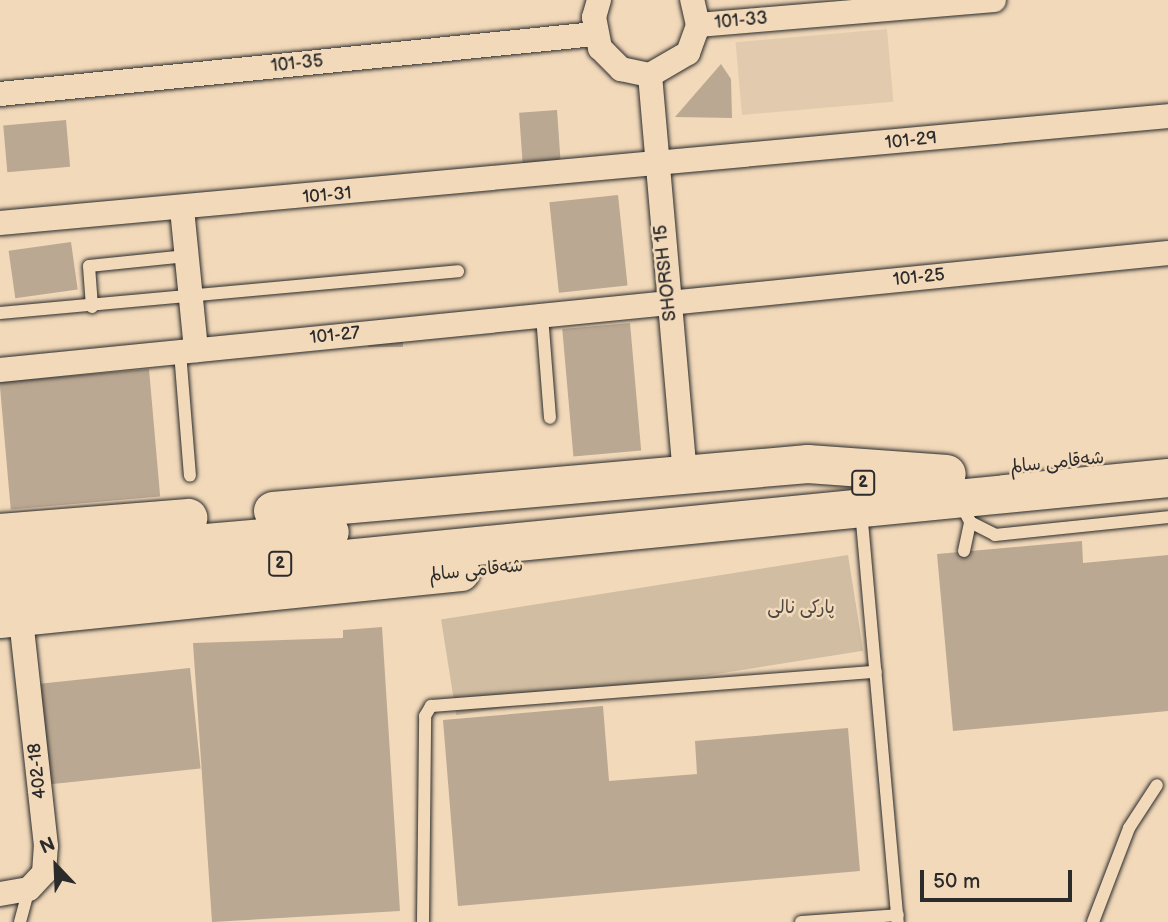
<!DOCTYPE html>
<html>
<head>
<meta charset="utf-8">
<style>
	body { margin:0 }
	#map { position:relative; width:1168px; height:922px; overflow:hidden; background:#f2d9ba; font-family:"Balsamiq Sans","Playpen Sans Arabic",sans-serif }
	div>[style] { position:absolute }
	.built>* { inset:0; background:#e2caae; transform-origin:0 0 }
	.green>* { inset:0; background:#d1bda2; transform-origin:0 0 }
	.building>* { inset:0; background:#bba892; transform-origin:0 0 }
	.roads { filter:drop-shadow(0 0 2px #2b2b2b) drop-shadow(0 0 2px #2b2b2b) }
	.lane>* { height:12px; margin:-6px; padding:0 6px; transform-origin:6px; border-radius:6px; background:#f2d9ba }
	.street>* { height:24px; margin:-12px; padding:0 12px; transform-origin:12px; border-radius:12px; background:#f2d9ba }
	.primary>* { height:38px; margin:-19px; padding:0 19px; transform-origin:19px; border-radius:19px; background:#f2d9ba }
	span { translate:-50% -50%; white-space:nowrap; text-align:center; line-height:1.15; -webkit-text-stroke:5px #f2d9ba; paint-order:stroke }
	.shield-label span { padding:2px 5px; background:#f2d9ba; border:2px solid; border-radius:5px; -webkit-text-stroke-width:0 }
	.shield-label { font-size:16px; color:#2b2b2b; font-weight:700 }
	.street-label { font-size:18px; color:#2b2b2b }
	.park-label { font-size:18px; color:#4c4843 }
	.north { position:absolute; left:21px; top:831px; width:70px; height:70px; -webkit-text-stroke:5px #f2d9ba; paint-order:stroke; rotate:337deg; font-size:19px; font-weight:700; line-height:28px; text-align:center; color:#2b2b2b }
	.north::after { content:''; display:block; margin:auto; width:24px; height:32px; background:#2b2b2b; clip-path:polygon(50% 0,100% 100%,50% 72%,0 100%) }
	.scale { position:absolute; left:920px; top:870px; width:152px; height:32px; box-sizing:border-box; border:4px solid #2b2b2b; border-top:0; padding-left:9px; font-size:21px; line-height:24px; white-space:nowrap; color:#2b2b2b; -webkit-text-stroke:5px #f2d9ba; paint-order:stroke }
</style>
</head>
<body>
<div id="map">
	<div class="built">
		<i style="left:887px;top:29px;width:73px;height:152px;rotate:85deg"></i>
	</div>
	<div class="green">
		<i style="left:848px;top:555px;width:97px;height:412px;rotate:81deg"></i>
	</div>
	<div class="building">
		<i style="clip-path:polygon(721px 64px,731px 79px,732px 118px,675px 117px)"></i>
		<i style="left:557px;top:110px;width:51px;height:38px;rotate:86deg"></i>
		<i style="left:66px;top:120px;width:47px;height:63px;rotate:85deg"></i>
		<i style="left:618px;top:195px;width:91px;height:69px;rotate:84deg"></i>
		<i style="left:71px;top:242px;width:48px;height:63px;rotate:82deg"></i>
		<i style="left:630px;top:323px;width:128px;height:68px;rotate:85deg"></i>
		<i style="left:403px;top:335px;width:12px;height:35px;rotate:90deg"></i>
		<i style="left:149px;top:369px;width:128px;height:150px;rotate:85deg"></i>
		<i style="clip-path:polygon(1082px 541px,1083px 563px,1168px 555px,1168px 711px,953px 731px,937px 554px)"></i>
		<i style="clip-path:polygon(382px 627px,400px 911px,212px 922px,193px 643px,343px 638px,343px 630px)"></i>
		<i style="left:190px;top:668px;width:101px;height:151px;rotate:84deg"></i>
		<i style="clip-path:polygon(603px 706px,609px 781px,697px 774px,695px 741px,848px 728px,860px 871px,458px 906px,443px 720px)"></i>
	</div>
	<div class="roads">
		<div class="lane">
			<i style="left:92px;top:307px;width:41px;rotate:-94.2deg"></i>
			<i style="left:89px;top:266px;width:98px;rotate:-5.9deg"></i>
			<i style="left:0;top:313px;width:460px;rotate:-5.2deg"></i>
			<i style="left:542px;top:316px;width:102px;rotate:85.5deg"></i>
			<i style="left:180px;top:352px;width:124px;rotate:85.4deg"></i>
			<i style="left:961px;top:504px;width:20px;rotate:63deg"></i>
			<i style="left:970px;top:522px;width:28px;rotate:27deg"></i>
			<i style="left:995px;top:535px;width:174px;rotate:-5.9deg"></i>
			<i style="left:862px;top:522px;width:402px;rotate:84.9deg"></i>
			<i style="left:964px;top:551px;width:30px;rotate:-78deg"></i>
			<i style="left:20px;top:922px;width:34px;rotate:-75deg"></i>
			<i style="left:423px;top:922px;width:206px;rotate:-89.4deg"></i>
			<i style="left:425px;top:716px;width:12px;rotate:-59deg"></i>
			<i style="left:431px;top:706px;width:446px;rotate:-4.4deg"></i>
			<i style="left:801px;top:922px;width:97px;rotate:-4.1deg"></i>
			<i style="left:1093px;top:922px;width:101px;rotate:-69deg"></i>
			<i style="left:1129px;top:828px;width:51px;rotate:-56.9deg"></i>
		</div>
		<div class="street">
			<i style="left:599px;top:0;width:18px;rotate:106deg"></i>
			<i style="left:594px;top:17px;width:32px;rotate:79deg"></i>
			<i style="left:600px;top:48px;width:30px;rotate:45deg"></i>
			<i style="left:621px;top:69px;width:30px;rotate:12deg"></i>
			<i style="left:650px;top:75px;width:44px;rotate:-30.1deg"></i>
			<i style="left:688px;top:53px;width:30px;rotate:-70deg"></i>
			<i style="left:698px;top:25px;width:26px;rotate:-103deg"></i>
			<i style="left:698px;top:25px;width:297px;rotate:-4.8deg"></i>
			<i style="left:650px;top:75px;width:399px;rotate:85deg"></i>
			<i style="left:0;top:94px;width:598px;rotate:-5.76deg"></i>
			<i style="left:182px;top:209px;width:142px;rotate:84.3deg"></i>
			<i style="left:0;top:223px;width:1173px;rotate:-5.23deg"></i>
			<i style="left:0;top:370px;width:1174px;rotate:-5.72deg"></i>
			<i style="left:0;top:894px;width:29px;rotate:-10deg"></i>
			<i style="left:29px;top:889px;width:22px;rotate:-47deg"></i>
			<i style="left:44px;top:873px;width:27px;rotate:-86deg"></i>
			<i style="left:46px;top:846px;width:229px;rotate:-96.3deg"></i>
		</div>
		<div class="primary">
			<i style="left:273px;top:511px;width:537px;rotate:-5.02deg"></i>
			<i style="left:808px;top:464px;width:139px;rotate:4.1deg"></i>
			<i style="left:0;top:533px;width:189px;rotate:-4.6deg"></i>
			<i style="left:0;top:561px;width:331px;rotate:-5deg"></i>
			<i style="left:0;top:593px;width:1174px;rotate:-5.62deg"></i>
			<i style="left:0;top:619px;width:463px;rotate:-5.8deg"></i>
		</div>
	</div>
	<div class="shield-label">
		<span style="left:863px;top:483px">2</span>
		<span style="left:280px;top:564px">2</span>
	</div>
	<div class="street-label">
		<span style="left:741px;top:21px;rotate:-5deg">101-33</span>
		<span style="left:297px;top:64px;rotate:-6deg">101-35</span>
		<span style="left:911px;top:141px;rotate:-6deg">101-29</span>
		<span style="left:327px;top:196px;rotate:-5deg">101-31</span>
		<span style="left:666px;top:273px;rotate:-96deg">SHORSH 15</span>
		<span style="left:919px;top:278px;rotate:-6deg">101-25</span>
		<span style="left:335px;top:336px;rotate:-6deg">101-27</span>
		<span style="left:1057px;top:463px;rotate:-6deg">شەقامی سالم</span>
		<span style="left:476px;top:571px;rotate:-6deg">شەقامی سالم</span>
		<span style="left:38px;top:771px;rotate:-96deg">402-18</span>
	</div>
	<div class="park-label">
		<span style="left:801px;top:608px">پارکی نالی</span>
	</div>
	<div class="north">N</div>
	<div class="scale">50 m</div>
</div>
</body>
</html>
